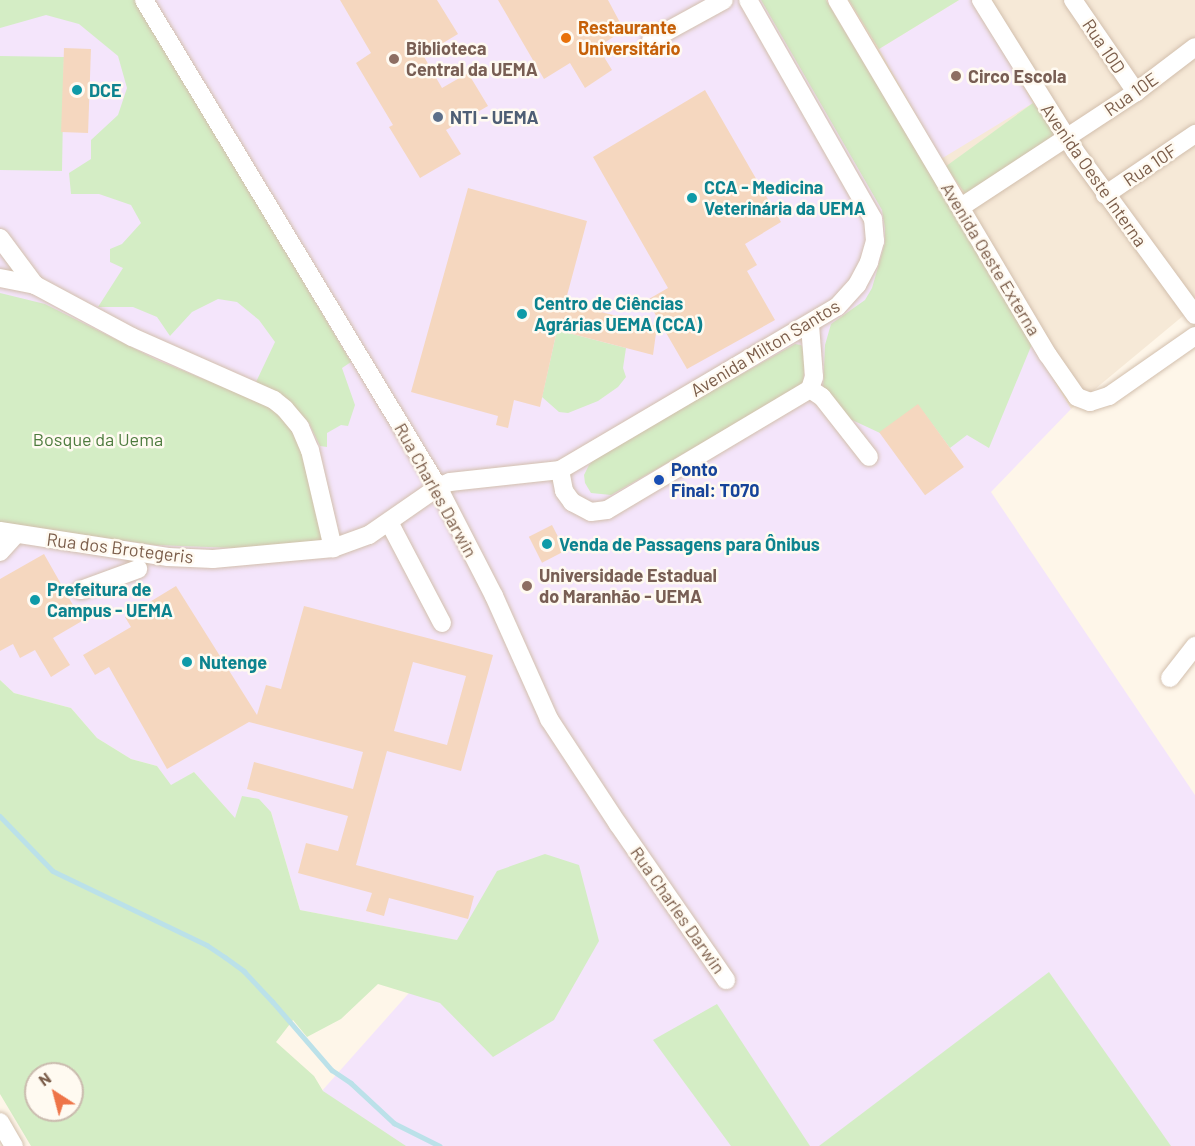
<!DOCTYPE html>
<html>
<head>
<meta charset="utf-8">
<style>
	body { margin:0 }
	#map { position:relative; width:1195px; height:1146px; overflow:hidden; background:#fef6e9; font-family:Barlow,sans-serif }
	div>[style] { position:absolute }
	.residential>* { inset:0; background:#f6e9d7 }
	.education>* { inset:0; background:#f4e5fb }
	.green>* { inset:0; background:#d4edc5; transform-origin:0 0 }
	.stream>* { height:4.5px; margin:-2.25px; padding:0 2.25px; transform-origin:2.25px; border-radius:2.25px; background:#bbe1e9 }
	.building>* { inset:0; background:#f5d7bf; transform-origin:0 0 }
	.roads { filter:drop-shadow(0 0 2px #d2bfad) drop-shadow(0 0 2px #d2bfad) }
	.minor>* { height:18px; margin:-9px; padding:0 9px; transform-origin:9px; border-radius:9px; background:#fff }
	.dots>* { width:16px; height:16px; translate:-50% -50%; box-sizing:border-box; border:3px solid #fffaf1; border-radius:50% }
	span { translate:-50% -50%; white-space:nowrap; text-align:center; line-height:1.15; -webkit-text-stroke:5px #fffaf1; paint-order:stroke }
	.food-label { font-size:18px; color:#c56008; font-weight:700 }
	.left { translate:0 -50%; text-align:left }
	.street-label { font-size:18px; color:#7b5d4a }
	.education-label { font-size:18px; color:#785e54; font-weight:700 }
	.culture-label { font-size:18px; color:#0d838f; font-weight:700 }
	.service-label { font-size:18px; color:#4e5e75; font-weight:700 }
	.park-label { font-size:18px; color:#4d7b3e }
	.transit-label { font-size:18px; color:#164399; font-weight:700 }
	.north { position:absolute; left:24px; top:1062px; width:60px; height:60px; box-sizing:border-box; background:#fffaf1; border:2px solid #cabbae; border-radius:50%; rotate:324deg; font-size:16px; font-weight:700; line-height:24px; text-align:center; color:#7b5d4a }
	.north::after { content:''; display:block; margin:auto; width:21px; height:27px; background:#ee7448; clip-path:polygon(50% 0,100% 100%,50% 72%,0 100%) }
</style>
</head>
<body>
<div id="map">
	<div class="residential">
		<i style="clip-path:polygon(826px 0,1195px 0,1195px 306px,1071px 409px)"></i>
	</div>
	<div class="education">
		<i style="clip-path:polygon(0 0,826px 0,1071px 409px,991px 492px,1195px 795px,1195px 1146px,273px 1146px,456px 940px,300px 910px,271px 812px,235px 819px,194px 772px,171px 786px,157px 766px,131px 759px,97px 738px,71px 708px,14px 693px,0 680px)"></i>
		<i style="clip-path:polygon(959px 0,973px 0,1033px 103px,941px 159px,879px 49px)"></i>
	</div>
	<div class="green">
		<i style="clip-path:polygon(0 0,136px 0,351px 362px,342px 368px,355px 405px,348px 426px,341px 425px,327px 433px,327px 447px,320px 446px,309px 423px,287px 399px,256px 382px,275px 342px,259px 320px,237px 302px,218px 299px,192px 312px,170px 336px,157px 317px,133px 307px,98px 307px,123px 268px,110px 262px,110px 249px,122px 244px,141px 223px,131px 205px,99px 194px,71px 194px,69px 173px,91px 159px,91px 140px,118px 115px,127px 88px,118px 56px,79px 24px,46px 15px,0 28px)"></i>
		<i style="clip-path:polygon(761px 0,826px 0,1032px 344px,989px 448px,967px 435px,950px 448px,918px 405px,880px 433px,850px 419px,823px 391px,825px 345px,831px 324px,865px 300px,872px 288px,885px 243px,885px 228px,882px 210px)"></i>
		<i style="clip-path:polygon(849px 0,959px 0,879px 49px)"></i>
		<i style="left:0;top:56px;width:64px;height:114px;rotate:1deg"></i>
		<i style="left:1033px;top:103px;width:44px;height:108px;rotate:54deg"></i>
		<i style="clip-path:polygon(0 293px,45px 304px,157px 360px,262px 403px,286px 418px,303px 438px,323px 541px,263px 549px,154px 545px,0 523px)"></i>
		<i style="clip-path:polygon(557px 330px,626px 348px,623px 368px,626px 377px,618px 387px,598px 401px,568px 413px,559px 412px,542px 397px)"></i>
		<i style="clip-path:polygon(795px 344px,801px 345px,806px 354px,803px 382px,795px 390px,611px 495px,591px 493px,585px 483px,584px 475px,589px 465px,599px 455px)"></i>
		<i style="clip-path:polygon(evenodd,0 680px,14px 693px,71px 708px,97px 738px,131px 759px,157px 766px,171px 785px,194px 772px,235px 818px,242px 796px,259px 799px,271px 812px,300px 910px,457px 940px,497px 871px,545px 854px,579px 865px,599px 941px,554px 1020px,493px 1057px,440px 1003px,378px 984px,341px 1019px,307px 1037px,293px 1020px,276px 1042px,314px 1076px,323px 1091px,406px 1146px,31px 1146px,0 1094px,0 680px,36px 1074px,72px 1074px,72px 1110px,36px 1110px,36px 1074px)"></i>
		<i style="clip-path:polygon(1049px 972px,1171px 1146px,819px 1146px)"></i>
		<i style="clip-path:polygon(717px 1004px,810px 1146px,731px 1146px,653px 1040px)"></i>
	</div>
	<div class="stream">
		<i style="left:0;top:816px;width:76px;rotate:46.1deg"></i>
		<i style="left:53px;top:871px;width:171px;rotate:25.7deg"></i>
		<i style="left:207px;top:945px;width:22px;rotate:34deg"></i>
		<i style="left:225px;top:957px;width:24px;rotate:36deg"></i>
		<i style="left:244px;top:971px;width:42px;rotate:46.9deg"></i>
		<i style="left:273px;top:1002px;width:90px;rotate:49.1deg"></i>
		<i style="left:332px;top:1070px;width:23px;rotate:34deg"></i>
		<i style="left:351px;top:1083px;width:59px;rotate:42.9deg"></i>
		<i style="left:394px;top:1123px;width:51px;rotate:26.6deg"></i>
	</div>
	<div class="building">
		<i style="clip-path:polygon(340px 0,437px 0,458px 34px,423px 55px,442px 88px,468px 73px,488px 106px,446px 130px,461px 154px,420px 178px,389px 127px,393px 125px,356px 63px,371px 53px)"></i>
		<i style="clip-path:polygon(498px 0,608px 0,624px 30px,598px 47px,612px 70px,585px 88px,570px 63px,544px 79px)"></i>
		<i style="left:64px;top:48px;width:27px;height:84px;rotate:2deg"></i>
		<i style="clip-path:polygon(705px 90px,781px 222px,745px 244px,757px 265px,747px 271px,775px 320px,687px 369px,647px 300px,668px 288px,593px 157px)"></i>
		<i style="clip-path:polygon(468px 188px,587px 221px,565px 303px,657px 326px,653px 355px,557px 330px,540px 407px,514px 400px,508px 428px,496px 425px,498px 416px,411px 392px)"></i>
		<i style="left:918px;top:404px;width:78px;height:48px;rotate:54deg"></i>
		<i style="left:552px;top:525px;width:29px;height:26px;rotate:63deg"></i>
		<i style="clip-path:polygon(44px 554px,82px 621px,53px 638px,70px 665px,51px 677px,35px 650px,20px 658px,13px 644px,0 651px,0 579px)"></i>
		<i style="clip-path:polygon(evenodd,176px 586px,257px 715px,266px 685px,281px 689px,304px 606px,493px 655px,461px 771px,387px 751px,356px 865px,474px 896px,468px 919px,389px 898px,384px 916px,366px 911px,372px 893px,298px 873px,306px 843px,338px 851px,348px 816px,247px 789px,254px 762px,353px 789px,363px 752px,249px 722px,167px 769px,109px 667px,95px 675px,83px 655px,131px 627px,125px 617px,176px 586px,413px 662px,466px 676px,447px 745px,394px 731px,413px 662px)"></i>
	</div>
	<div class="roads">
		<div class="minor">
			<i style="left:144px;top:0;width:569px;rotate:58.88deg"></i>
			<i style="left:438px;top:487px;width:123px;rotate:62.8deg"></i>
			<i style="left:494px;top:596px;width:135px;rotate:65.9deg"></i>
			<i style="left:549px;top:719px;width:126px;rotate:56.7deg"></i>
			<i style="left:618px;top:824px;width:190px;rotate:55.3deg"></i>
			<i style="left:837px;top:0;width:413px;rotate:59.3deg"></i>
			<i style="left:1048px;top:355px;width:51px;rotate:55.4deg"></i>
			<i style="left:1077px;top:397px;width:14px;rotate:21deg"></i>
			<i style="left:1090px;top:402px;width:20px;rotate:-18deg"></i>
			<i style="left:1109px;top:396px;width:105px;rotate:-34.9deg"></i>
			<i style="left:981px;top:0;width:178px;rotate:58.1deg"></i>
			<i style="left:1075px;top:151px;width:203px;rotate:53.8deg"></i>
			<i style="left:1073px;top:0;width:112px;rotate:55.6deg"></i>
			<i style="left:651px;top:40px;width:83px;rotate:-28.7deg"></i>
			<i style="left:1105px;top:195px;width:109px;rotate:-34.1deg"></i>
			<i style="left:961px;top:207px;width:209px;rotate:-33.3deg"></i>
			<i style="left:1136px;top:92px;width:74px;rotate:-37.3deg"></i>
			<i style="left:0;top:238px;width:59px;rotate:53.3deg"></i>
			<i style="left:35px;top:285px;width:110px;rotate:28.2deg"></i>
			<i style="left:132px;top:337px;width:155px;rotate:23.9deg"></i>
			<i style="left:274px;top:400px;width:14px;rotate:39deg"></i>
			<i style="left:285px;top:409px;width:23px;rotate:50deg"></i>
			<i style="left:300px;top:427px;width:25px;rotate:67deg"></i>
			<i style="left:310px;top:450px;width:101px;rotate:76.8deg"></i>
			<i style="left:0;top:278px;width:36px;rotate:11deg"></i>
			<i style="left:810px;top:389px;width:14px;rotate:34deg"></i>
			<i style="left:822px;top:397px;width:76px;rotate:51.9deg"></i>
			<i style="left:560px;top:470px;width:21px;rotate:79deg"></i>
			<i style="left:564px;top:491px;width:14px;rotate:54deg"></i>
			<i style="left:572px;top:502px;width:21px;rotate:28deg"></i>
			<i style="left:591px;top:512px;width:16px;rotate:-7deg"></i>
			<i style="left:607px;top:510px;width:236px;rotate:-30.8deg"></i>
			<i style="left:810px;top:389px;width:13px;rotate:-72deg"></i>
			<i style="left:814px;top:377px;width:52px;rotate:-94.4deg"></i>
			<i style="left:389px;top:522px;width:114px;rotate:62.3deg"></i>
			<i style="left:0;top:531px;width:170px;rotate:8.8deg"></i>
			<i style="left:168px;top:557px;width:45px;rotate:2.5deg"></i>
			<i style="left:213px;top:559px;width:121px;rotate:-5.2deg"></i>
			<i style="left:333px;top:548px;width:38px;rotate:-20deg"></i>
			<i style="left:369px;top:535px;width:84px;rotate:-34.8deg"></i>
			<i style="left:438px;top:487px;width:13px;rotate:-23deg"></i>
			<i style="left:450px;top:482px;width:111px;rotate:-6.2deg"></i>
			<i style="left:560px;top:470px;width:321px;rotate:-30.5deg"></i>
			<i style="left:837px;top:307px;width:30px;rotate:-48deg"></i>
			<i style="left:857px;top:285px;width:26px;rotate:-62deg"></i>
			<i style="left:869px;top:262px;width:22px;rotate:-74deg"></i>
			<i style="left:875px;top:241px;width:22px;rotate:-95deg"></i>
			<i style="left:873px;top:219px;width:252px;rotate:-119.7deg"></i>
			<i style="left:0;top:552px;width:24px;rotate:-48deg"></i>
			<i style="left:81px;top:590px;width:61px;rotate:-20.2deg"></i>
			<i style="left:1170px;top:678px;width:41px;rotate:-52deg"></i>
			<i style="left:0;top:1122px;width:28px;rotate:60deg"></i>
		</div>
	</div>
	<div class="dots">
		<i style="left:566px;top:38px;background:#e8710a"></i>
		<i style="left:394px;top:59px;background:#8d6e63"></i>
		<i style="left:956px;top:76px;background:#8d6e63"></i>
		<i style="left:77px;top:90px;background:#0f9aa8"></i>
		<i style="left:438px;top:117px;background:#5c6f8a"></i>
		<i style="left:692px;top:198px;background:#0f9aa8"></i>
		<i style="left:522px;top:314px;background:#0f9aa8"></i>
		<i style="left:659px;top:480px;background:#1a4fb4"></i>
		<i style="left:547px;top:544px;background:#0f9aa8"></i>
		<i style="left:527px;top:586px;background:#8d6e63"></i>
		<i style="left:35px;top:600px;background:#0f9aa8"></i>
		<i style="left:187px;top:662px;background:#0f9aa8"></i>
	</div>
	<div class="food-label">
		<span class="left" style="left:578px;top:38px">Restaurante<br>Universitário</span>
	</div>
	<div class="street-label">
		<span style="left:1104px;top:46px;rotate:56deg">Rua 10D</span>
		<span style="left:1131px;top:94px;rotate:-35deg">Rua 10E</span>
		<span style="left:1150px;top:165px;rotate:-34deg">Rua 10F</span>
		<span style="left:1094px;top:175px;rotate:55deg">Avenida Oeste Interna</span>
		<span style="left:991px;top:259px;rotate:59deg">Avenida Oeste Externa</span>
		<span style="left:765px;top:348px;rotate:-31deg">Avenida Milton Santos</span>
		<span style="left:436px;top:490px;rotate:61deg">Rua Charles Darwin</span>
		<span style="left:120px;top:548px;rotate:7deg">Rua dos Brotegeris</span>
		<span style="left:678px;top:910px;rotate:55deg">Rua Charles Darwin</span>
	</div>
	<div class="education-label">
		<span class="left" style="left:406px;top:59px">Biblioteca<br>Central da UEMA</span>
		<span class="left" style="left:968px;top:76px">Circo Escola</span>
		<span class="left" style="left:539px;top:586px">Universidade Estadual<br>do Maranhão - UEMA</span>
	</div>
	<div class="culture-label">
		<span class="left" style="left:89px;top:90px">DCE</span>
		<span class="left" style="left:704px;top:198px">CCA - Medicina<br>Veterinária da UEMA</span>
		<span class="left" style="left:534px;top:314px">Centro de Ciências<br>Agrárias UEMA (CCA)</span>
		<span class="left" style="left:559px;top:544px">Venda de Passagens para Ônibus</span>
		<span class="left" style="left:47px;top:600px">Prefeitura de<br>Campus - UEMA</span>
		<span class="left" style="left:199px;top:662px">Nutenge</span>
	</div>
	<div class="service-label">
		<span class="left" style="left:450px;top:117px">NTI - UEMA</span>
	</div>
	<div class="park-label">
		<span style="left:98px;top:439px">Bosque da Uema</span>
	</div>
	<div class="transit-label">
		<span class="left" style="left:671px;top:480px">Ponto<br>Final: T070</span>
	</div>
	<div class="north">N</div>
</div>
</body>
</html>
